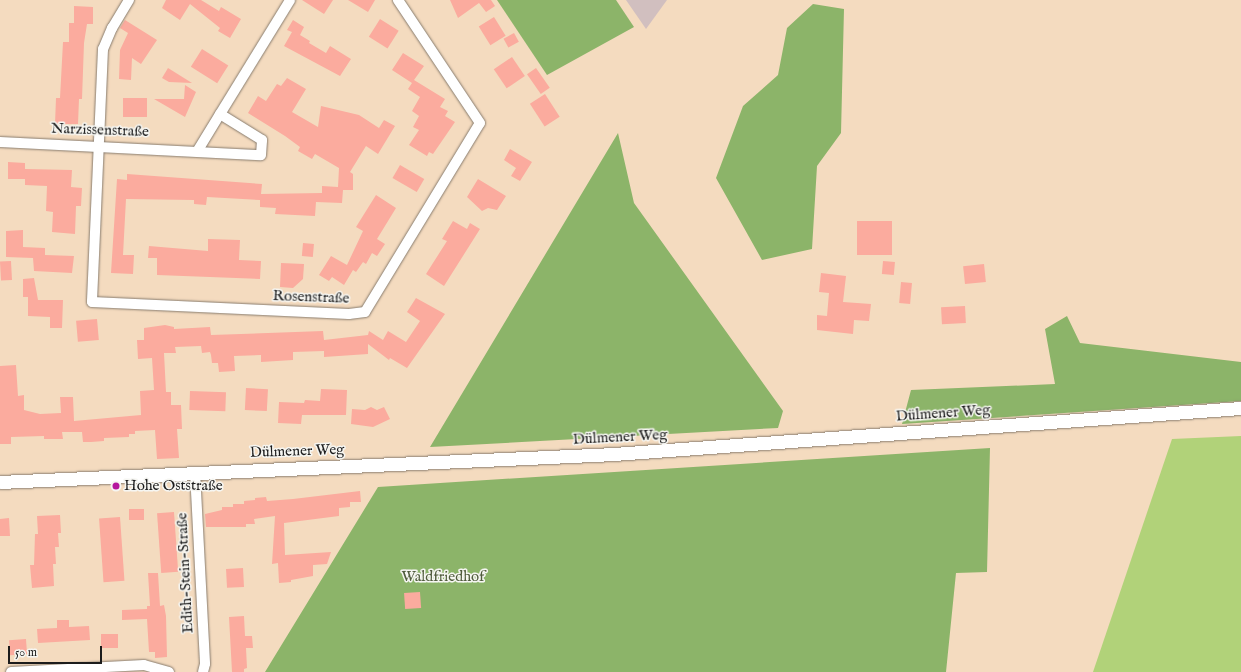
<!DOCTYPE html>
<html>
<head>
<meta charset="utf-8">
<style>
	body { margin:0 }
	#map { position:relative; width:1241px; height:672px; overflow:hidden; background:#f4dbbf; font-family:"IM FELL English",serif }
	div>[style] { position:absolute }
	.industrial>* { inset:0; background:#d1bfbf }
	.green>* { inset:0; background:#b1d279 }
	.forest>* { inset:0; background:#8cb469 }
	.building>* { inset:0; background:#fbab9e; transform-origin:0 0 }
	.roads { filter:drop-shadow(0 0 1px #887c6e) drop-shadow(0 0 1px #887c6e) }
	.minor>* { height:10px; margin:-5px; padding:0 5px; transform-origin:5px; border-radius:5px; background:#fff }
	.tertiary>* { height:13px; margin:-6.5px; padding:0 6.5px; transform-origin:6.5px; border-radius:6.5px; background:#fff }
	.dots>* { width:11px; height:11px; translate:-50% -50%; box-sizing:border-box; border:2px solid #f6f6f2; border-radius:50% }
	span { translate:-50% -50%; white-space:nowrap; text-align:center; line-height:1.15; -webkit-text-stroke:3px #f6f6f2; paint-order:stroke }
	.street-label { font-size:15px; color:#1c1c1c }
	.poi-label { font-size:15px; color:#1c1c1c }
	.left { translate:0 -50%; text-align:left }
	.park-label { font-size:15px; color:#505c3d }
	.scale { position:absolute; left:8px; top:646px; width:94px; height:18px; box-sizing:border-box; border:2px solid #1c1c1c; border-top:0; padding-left:5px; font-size:12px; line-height:14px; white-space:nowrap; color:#1c1c1c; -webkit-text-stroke:3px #f6f6f2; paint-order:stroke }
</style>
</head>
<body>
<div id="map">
	<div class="industrial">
		<i style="clip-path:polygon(626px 0,667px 0,646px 29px)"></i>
	</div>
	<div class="green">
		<i style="clip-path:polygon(1241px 436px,1241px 672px,1093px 672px,1172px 439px)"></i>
	</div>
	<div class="forest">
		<i style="clip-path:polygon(497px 0,616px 0,634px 27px,547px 75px)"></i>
		<i style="clip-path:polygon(813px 4px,844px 9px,841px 133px,817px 166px,812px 249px,762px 260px,716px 178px,743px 106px,778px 75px,787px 28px)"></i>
		<i style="clip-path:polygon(618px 133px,634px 203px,783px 411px,778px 428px,430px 447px)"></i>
		<i style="clip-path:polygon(1067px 316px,1080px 343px,1241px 362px,1241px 401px,902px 424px,911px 390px,1055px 384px,1045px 329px)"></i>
		<i style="clip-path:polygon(990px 448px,987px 572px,956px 573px,946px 672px,265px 672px,378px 487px)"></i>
	</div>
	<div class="building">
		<i style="clip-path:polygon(166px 0,201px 0,219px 11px,221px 7px,241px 19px,230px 38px,218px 31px,220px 28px,190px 4px,180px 20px,162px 8px)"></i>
		<i style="clip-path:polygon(302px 0,333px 0,324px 14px)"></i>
		<i style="clip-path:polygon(348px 0,375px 0,368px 12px)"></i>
		<i style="clip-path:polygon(450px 0,491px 0,495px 6px,486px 12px,479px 3px,458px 18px)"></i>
		<i style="clip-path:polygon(74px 6px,93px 7px,93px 24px,87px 24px,84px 43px,82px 99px,79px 99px,78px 124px,55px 124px,56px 98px,60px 98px,63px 42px,69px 42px,69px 23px,74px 23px)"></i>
		<i style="left:494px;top:17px;width:22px;height:18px;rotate:58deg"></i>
		<i style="left:380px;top:19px;width:22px;height:21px;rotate:32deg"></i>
		<i style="clip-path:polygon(125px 20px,157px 40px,141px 64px,132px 58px,131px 80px,119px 79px,120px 50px,128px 33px,120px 28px)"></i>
		<i style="clip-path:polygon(293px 20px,304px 27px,300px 35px,310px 41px,309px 43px,326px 53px,330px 46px,351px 59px,340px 76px,284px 46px,292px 32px,287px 30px)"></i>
		<i style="left:514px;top:33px;width:10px;height:12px;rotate:61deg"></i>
		<i style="left:202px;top:49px;width:31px;height:21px;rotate:32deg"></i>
		<i style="clip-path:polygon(403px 53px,424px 66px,414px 80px,445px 99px,440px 107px,448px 111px,445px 116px,455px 122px,433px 154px,429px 152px,427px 156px,409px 145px,419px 130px,413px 127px,419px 116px,412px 111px,420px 97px,408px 89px,412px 83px,392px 70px)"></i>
		<i style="left:512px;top:57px;width:23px;height:22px;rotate:56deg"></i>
		<i style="clip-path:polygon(168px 68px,192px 83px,169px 82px,162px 78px)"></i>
		<i style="left:536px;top:68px;width:24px;height:11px;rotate:55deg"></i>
		<i style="clip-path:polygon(287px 78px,306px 89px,292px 112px,318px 127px,321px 106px,359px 115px,379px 128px,384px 120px,395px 126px,378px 154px,366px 146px,350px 172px,353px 174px,353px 190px,343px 190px,342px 203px,316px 202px,315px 216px,275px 214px,276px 208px,260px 207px,260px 200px,207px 197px,206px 205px,194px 204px,194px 200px,126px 199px,123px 255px,134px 255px,133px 274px,111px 273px,117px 179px,127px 180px,127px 174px,262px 184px,261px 194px,322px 193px,322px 186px,338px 187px,339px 168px,315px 154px,312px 159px,298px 151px,300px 147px,285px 136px,248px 113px,258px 96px,266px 101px,277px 84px,281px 86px)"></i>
		<i style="clip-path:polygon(185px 85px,196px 92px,185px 117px,154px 99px,184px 99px)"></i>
		<i style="left:545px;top:94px;width:27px;height:18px;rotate:57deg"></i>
		<i style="left:123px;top:98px;width:24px;height:19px"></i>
		<i style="clip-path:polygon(510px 149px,532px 162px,520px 181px,511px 176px,516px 168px,504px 160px)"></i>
		<i style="clip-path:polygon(8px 162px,25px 163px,25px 169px,72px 170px,71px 187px,82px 188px,81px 206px,76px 206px,75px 234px,52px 232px,53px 212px,46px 211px,47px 186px,25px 185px,25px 179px,8px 179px)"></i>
		<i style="left:400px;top:165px;width:28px;height:15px;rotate:30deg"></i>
		<i style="clip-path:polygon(478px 179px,506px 196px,497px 210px,488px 208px,482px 211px,467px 197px)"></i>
		<i style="clip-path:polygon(376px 195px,396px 208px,377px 239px,385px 244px,377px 256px,372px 253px,366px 264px,363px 262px,356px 272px,353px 270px,344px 285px,332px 277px,329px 281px,319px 275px,331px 256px,347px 265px,363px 231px,356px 227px)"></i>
		<i style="clip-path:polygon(453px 221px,467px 229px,470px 223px,480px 229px,444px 286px,426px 274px,447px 241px,442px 239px)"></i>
		<i style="left:857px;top:221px;width:35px;height:34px"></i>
		<i style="clip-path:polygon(23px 230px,23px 247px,45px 248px,45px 255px,74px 256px,72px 273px,34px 271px,33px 258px,6px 257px,6px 231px)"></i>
		<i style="clip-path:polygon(208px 239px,240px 240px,239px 260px,261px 261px,260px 279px,157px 275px,157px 258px,148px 258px,149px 246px,208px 251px)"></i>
		<i style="left:303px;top:243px;width:11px;height:13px;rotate:5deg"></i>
		<i style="left:11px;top:261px;width:19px;height:11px;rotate:87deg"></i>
		<i style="left:883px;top:261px;width:12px;height:13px;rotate:5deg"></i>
		<i style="clip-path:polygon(281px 263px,304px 264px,303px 279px,293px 288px,280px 287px)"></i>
		<i style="left:984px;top:264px;width:18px;height:21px;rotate:84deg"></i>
		<i style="clip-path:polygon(821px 273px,846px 276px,843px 302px,871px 304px,869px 321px,854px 320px,853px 334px,817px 330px,817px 315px,827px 316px,829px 293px,819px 292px)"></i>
		<i style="clip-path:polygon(34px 278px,38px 300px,63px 300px,62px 328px,50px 328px,50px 317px,28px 316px,28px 297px,23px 297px,23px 279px)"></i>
		<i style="left:901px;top:282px;width:11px;height:21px;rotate:5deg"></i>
		<i style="clip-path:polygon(416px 298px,445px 314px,407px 368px,390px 358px,389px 360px,368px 344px,368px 354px,324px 357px,324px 351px,293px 352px,293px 360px,261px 362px,261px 355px,234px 356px,235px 371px,219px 372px,218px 363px,212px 363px,211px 355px,210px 352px,202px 353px,201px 346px,175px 347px,176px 353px,164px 353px,166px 392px,171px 392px,171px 405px,181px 405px,182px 429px,177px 429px,179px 458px,157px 459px,155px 430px,135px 431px,135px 434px,129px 434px,129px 437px,104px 438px,104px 441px,91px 442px,83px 442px,82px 432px,62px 432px,63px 439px,44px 439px,44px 436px,11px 437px,11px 444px,0 444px,0 366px,16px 365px,18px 396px,24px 395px,24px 410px,40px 414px,61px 413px,60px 397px,73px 397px,74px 421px,141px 415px,140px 391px,154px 390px,152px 358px,138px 359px,137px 340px,144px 340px,144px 328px,165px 325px,174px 327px,174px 329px,210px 327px,211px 335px,323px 331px,324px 340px,368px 335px,369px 331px,383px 340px,388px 331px,406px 342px,420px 321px,407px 312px)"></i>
		<i style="left:965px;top:306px;width:17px;height:24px;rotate:87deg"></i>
		<i style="left:97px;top:319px;width:21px;height:21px;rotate:85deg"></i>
		<i style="left:246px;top:388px;width:22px;height:22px;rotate:3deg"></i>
		<i style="clip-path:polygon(321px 389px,347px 390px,346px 415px,302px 415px,301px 424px,278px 423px,279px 402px,304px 403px,305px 400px,320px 401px)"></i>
		<i style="left:190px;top:391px;width:36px;height:19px;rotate:2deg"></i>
		<i style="clip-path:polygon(371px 407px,377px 410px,384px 407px,390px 419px,373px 427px,351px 424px,352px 409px,365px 410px)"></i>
		<i style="clip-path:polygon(360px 491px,361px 502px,350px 502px,350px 507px,339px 508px,339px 516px,284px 523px,285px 555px,331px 552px,327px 564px,313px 565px,313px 576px,291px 580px,291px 582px,279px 583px,278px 563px,272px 564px,275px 516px,254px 519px,255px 524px,246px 524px,246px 527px,206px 527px,205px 514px,222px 510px,222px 507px,233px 507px,233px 504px,244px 504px,244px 501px,255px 500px,255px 498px,266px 497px,267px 501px,293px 499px)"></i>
		<i style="left:129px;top:509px;width:15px;height:11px"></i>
		<i style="left:174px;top:512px;width:60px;height:17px;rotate:86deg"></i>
		<i style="clip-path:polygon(60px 515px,61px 533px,58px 533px,59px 547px,55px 547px,56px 564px,53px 564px,54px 586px,32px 588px,30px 565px,34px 565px,35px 534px,38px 534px,37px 516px)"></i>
		<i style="left:120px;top:517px;width:64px;height:21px;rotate:86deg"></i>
		<i style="clip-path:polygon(9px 518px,10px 536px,0 536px,0 519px)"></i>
		<i style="left:243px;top:568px;width:19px;height:17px;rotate:87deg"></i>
		<i style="clip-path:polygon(148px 573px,158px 573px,160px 606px,164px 605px,166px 616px,167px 657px,155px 658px,155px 652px,149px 652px,147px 619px,122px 620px,122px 610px,147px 609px,147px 606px,150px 606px)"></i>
		<i style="left:420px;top:592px;width:16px;height:16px;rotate:86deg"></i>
		<i style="clip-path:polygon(244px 616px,245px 636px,252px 636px,253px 648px,246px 648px,247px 668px,244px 669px,244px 672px,232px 672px,229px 617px)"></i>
		<i style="clip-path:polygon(57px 620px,69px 620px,69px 627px,89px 626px,90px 640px,38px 643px,37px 629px,57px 628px)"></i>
		<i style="left:118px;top:634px;width:14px;height:17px;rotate:90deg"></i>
		<i style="left:26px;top:639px;width:15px;height:17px;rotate:86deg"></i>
	</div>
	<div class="roads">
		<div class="minor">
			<i style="left:129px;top:0;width:33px;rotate:121deg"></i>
			<i style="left:112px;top:28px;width:23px;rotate:113deg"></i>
			<i style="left:103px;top:49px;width:253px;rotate:92.5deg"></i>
			<i style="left:92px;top:302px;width:257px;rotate:2.7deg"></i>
			<i style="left:349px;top:314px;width:16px;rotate:-7deg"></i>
			<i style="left:365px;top:312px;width:221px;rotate:-58.7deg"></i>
			<i style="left:480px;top:123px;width:148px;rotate:-123.7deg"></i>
			<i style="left:220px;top:114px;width:134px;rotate:-58.4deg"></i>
			<i style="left:0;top:142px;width:261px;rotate:2.9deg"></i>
			<i style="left:261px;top:155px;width:15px;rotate:-86deg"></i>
			<i style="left:262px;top:140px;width:49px;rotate:-148.2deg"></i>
			<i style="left:220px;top:114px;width:42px;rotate:121.4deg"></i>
			<i style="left:195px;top:472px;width:192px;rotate:87deg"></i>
			<i style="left:205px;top:664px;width:8px;rotate:104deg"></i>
			<i style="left:11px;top:672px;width:133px;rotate:-3deg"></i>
			<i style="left:144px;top:665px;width:26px;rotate:16deg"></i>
		</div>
		<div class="tertiary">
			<i style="left:0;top:482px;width:615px;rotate:-2.61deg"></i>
			<i style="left:614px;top:454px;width:629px;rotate:-4.2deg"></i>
		</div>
	</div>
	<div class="dots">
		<i style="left:116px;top:486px;background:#b5179e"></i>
	</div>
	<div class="street-label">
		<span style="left:100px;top:130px;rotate:2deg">Narzissenstraße</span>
		<span style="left:311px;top:297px;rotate:2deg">Rosenstraße</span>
		<span style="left:943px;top:413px;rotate:-4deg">Dülmener Weg</span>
		<span style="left:620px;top:437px;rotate:-3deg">Dülmener Weg</span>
		<span style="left:297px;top:451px;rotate:-2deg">Dülmener Weg</span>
		<span style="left:185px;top:573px;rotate:-93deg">Edith-Stein-Straße</span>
	</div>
	<div class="poi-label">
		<span class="left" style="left:124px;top:486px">Hohe Oststraße</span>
	</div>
	<div class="park-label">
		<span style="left:443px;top:577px">Waldfriedhof</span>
	</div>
	<div class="scale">50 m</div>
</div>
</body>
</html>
